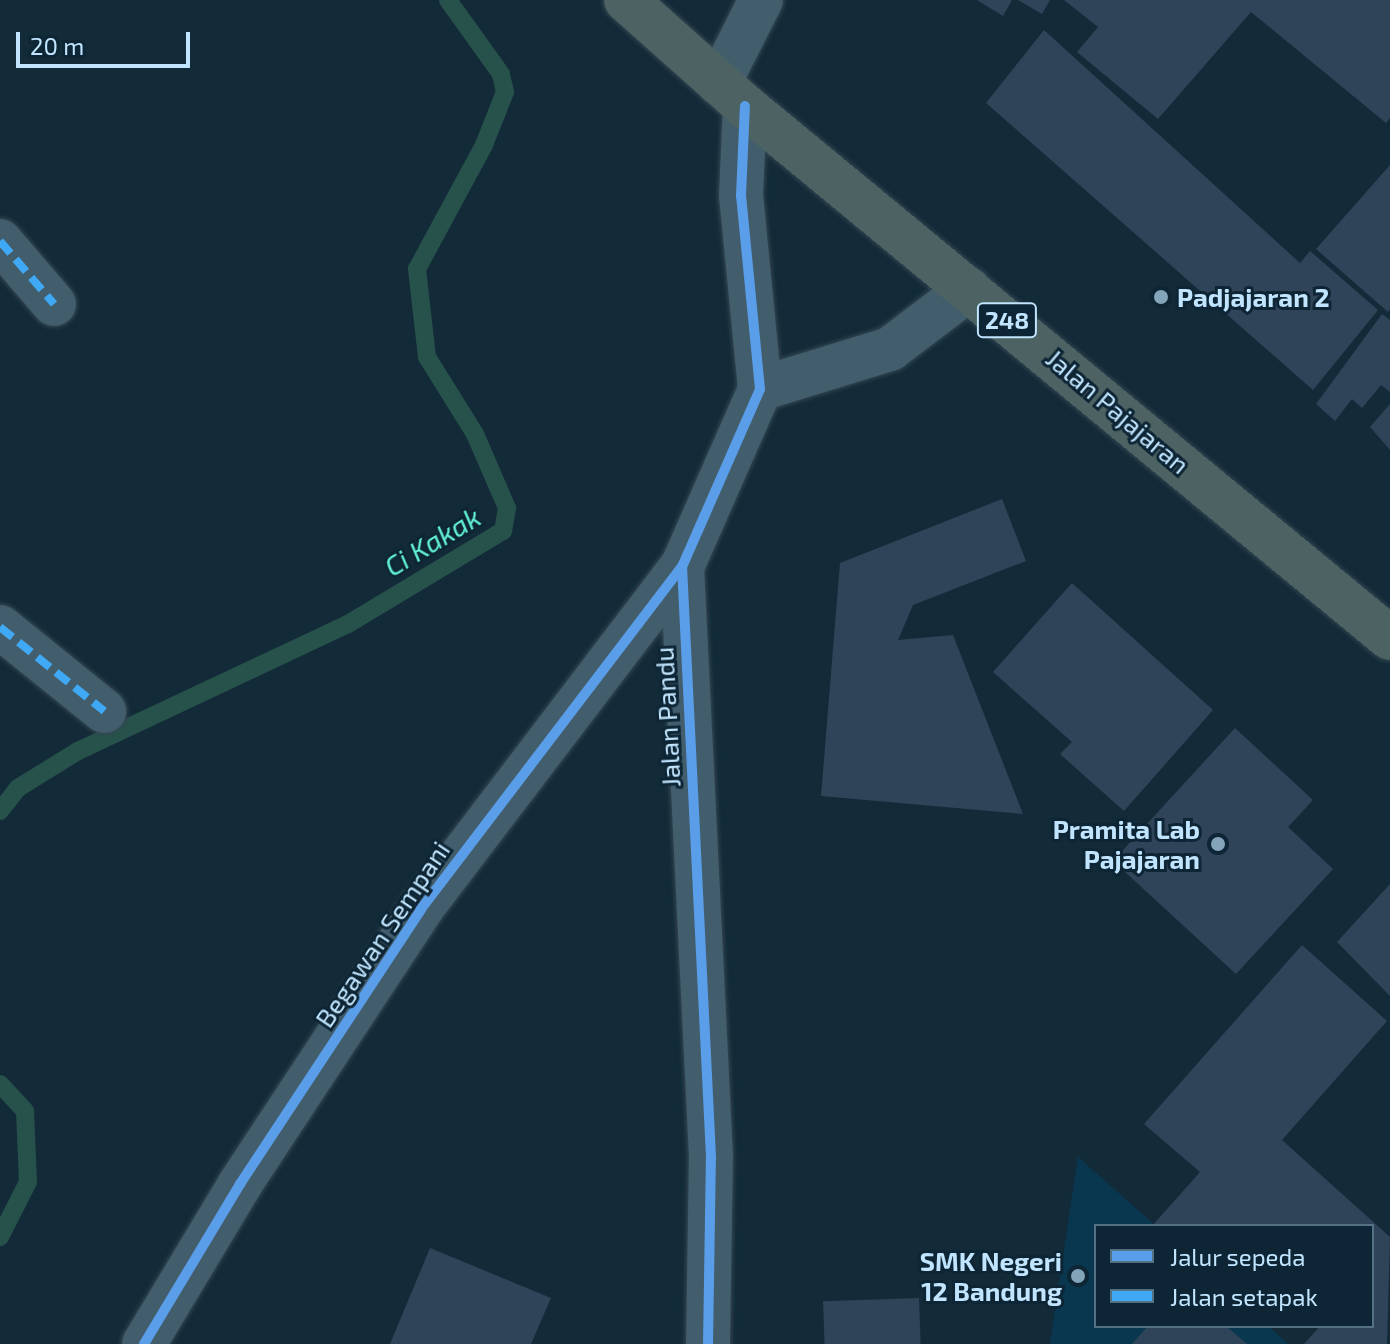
<!DOCTYPE html>
<html>
<head>
<meta charset="utf-8">
<style>
	body { margin:0 }
	#map { position:relative; width:1390px; height:1344px; overflow:hidden; background:#132b38; font-family:"Exo 2",sans-serif }
	div>[style] { position:absolute }
	.built>* { inset:0; background:#093750 }
	.stream>* { height:18px; margin:-9px; padding:0 9px; transform-origin:9px; border-radius:9px; background:#27524b }
	.building>* { inset:0; background:#2f4459; transform-origin:0 0 }
	.roads { filter:drop-shadow(0 0 2px #334652) drop-shadow(0 0 2px #334652) }
	.street>* { height:44px; margin:-22px; padding:0 22px; transform-origin:22px; border-radius:22px; background:#425d6c }
	.highway>* { height:44px; margin:-22px; padding:0 22px; transform-origin:22px; border-radius:22px; background:#4d6262 }
	.quiet>* { height:8px; margin-top:-4px; transform-origin:0; background:repeating-linear-gradient(90deg,#3fa9f5 0 16px,transparent 0 24px) }
	.cycleway>* { height:10px; margin:-5px; padding:0 5px; transform-origin:5px; border-radius:5px; background:#5a9eea }
	.dots>* { width:22px; height:22px; translate:-50% -50%; box-sizing:border-box; border:4px solid #0d2534; border-radius:50% }
	span { translate:-50% -50%; white-space:nowrap; text-align:center; line-height:1.15; -webkit-text-stroke:6px #0d2534; paint-order:stroke }
	.shield-label span { padding:2px 6px; background:#0d2534; border:2px solid; border-radius:6px; -webkit-text-stroke-width:0 }
	.shield-label { font-size:24px; color:#c1e5fe; font-weight:700 }
	.poi-label { font-size:26px; color:#c1e5fe; font-weight:700 }
	.left { translate:0 -50%; text-align:left }
	.right { translate:-100% -50%; text-align:right }
	.street-label { font-size:26px; color:#c1e5fe }
	.water-label { font-size:28px; color:#63f1d6; font-style:italic }
	.legend { position:absolute; left:1094px; top:1224px; width:280px; height:104px; box-sizing:border-box; background:#0d2534; border:2px solid #557285; margin:0; padding:10px 14px; list-style:none; font-size:24px; color:#c1e5fe }
	.legend li { display:flex; align-items:center; gap:16px; height:40px }
	.legend b { width:40px; border:2px solid #557285 }
	.scale { position:absolute; left:16px; top:32px; width:174px; height:36px; box-sizing:border-box; border:4px solid #c1e5fe; border-top:0; padding-left:10px; font-size:24px; line-height:28px; white-space:nowrap; color:#c1e5fe; -webkit-text-stroke:6px #0d2534; paint-order:stroke }
</style>
</head>
<body>
<div id="map">
	<div class="built">
		<i style="clip-path:polygon(1078px 1157px,1156px 1226px,1096px 1226px,1096px 1326px,1268px 1326px,1288px 1344px,1050px 1344px)"></i>
	</div>
	<div class="stream">
		<i style="left:0;top:811px;width:29px;rotate:-52deg"></i>
		<i style="left:18px;top:788px;width:70px;rotate:-31.7deg"></i>
		<i style="left:78px;top:751px;width:298px;rotate:-25.2deg"></i>
		<i style="left:348px;top:624px;width:181px;rotate:-31deg"></i>
		<i style="left:503px;top:531px;width:23px;rotate:-80deg"></i>
		<i style="left:507px;top:508px;width:81px;rotate:-113.4deg"></i>
		<i style="left:475px;top:434px;width:91px;rotate:-121.9deg"></i>
		<i style="left:427px;top:357px;width:89px;rotate:-96.5deg"></i>
		<i style="left:417px;top:269px;width:141px;rotate:-61.6deg"></i>
		<i style="left:484px;top:145px;width:57px;rotate:-68.4deg"></i>
		<i style="left:505px;top:92px;width:18px;rotate:-103deg"></i>
		<i style="left:501px;top:74px;width:91px;rotate:-125.6deg"></i>
		<i style="left:0;top:1084px;width:37px;rotate:47deg"></i>
		<i style="left:25px;top:1111px;width:71px;rotate:87.6deg"></i>
		<i style="left:28px;top:1182px;width:62px;rotate:117deg"></i>
	</div>
	<div class="building">
		<i style="clip-path:polygon(977px 0,1012px 0,1003px 16px)"></i>
		<i style="clip-path:polygon(1018px 0,1050px 0,1042px 14px)"></i>
		<i style="clip-path:polygon(1064px 0,1390px 0,1390px 118px,1386px 123px,1251px 12px,1158px 119px,1077px 52px,1098px 27px)"></i>
		<i style="clip-path:polygon(1044px 30px,1300px 263px,1310px 251px,1378px 310px,1313px 390px,986px 103px)"></i>
		<i style="clip-path:polygon(1390px 165px,1390px 309px,1388px 312px,1316px 249px)"></i>
		<i style="clip-path:polygon(1382px 314px,1390px 320px,1390px 392px,1381px 385px,1362px 408px,1352px 399px,1335px 421px,1316px 404px)"></i>
		<i style="clip-path:polygon(1390px 404px,1390px 450px,1370px 427px)"></i>
		<i style="clip-path:polygon(1002px 499px,1026px 561px,913px 605px,898px 640px,953px 635px,1023px 814px,821px 796px,840px 563px)"></i>
		<i style="clip-path:polygon(1072px 583px,1213px 710px,1124px 811px,1060px 754px,1072px 742px,993px 672px)"></i>
		<i style="clip-path:polygon(1235px 728px,1313px 800px,1288px 827px,1333px 869px,1236px 974px,1113px 861px)"></i>
		<i style="clip-path:polygon(1390px 884px,1390px 996px,1337px 942px)"></i>
		<i style="clip-path:polygon(1302px 945px,1387px 1021px,1282px 1140px,1390px 1237px,1387px 1344px,1304px 1344px,1320px 1326px,1372px 1326px,1372px 1226px,1152px 1226px,1200px 1172px,1144px 1124px)"></i>
		<i style="clip-path:polygon(430px 1248px,551px 1298px,531px 1344px,390px 1344px)"></i>
		<i style="left:919px;top:1298px;width:46px;height:96px;rotate:88deg"></i>
		<i style="clip-path:polygon(1148px 1326px,1226px 1326px,1247px 1344px,1132px 1344px)"></i>
	</div>
	<div class="roads">
		<div class="street">
			<i style="left:719px;top:83px;width:93px;rotate:-63.2deg"></i>
			<i style="left:0;top:241px;width:83px;rotate:49.4deg"></i>
			<i style="left:760px;top:389px;width:136px;rotate:-17.1deg"></i>
			<i style="left:890px;top:349px;width:99px;rotate:-37.2deg"></i>
			<i style="left:0;top:627px;width:134px;rotate:38.9deg"></i>
			<i style="left:144px;top:1344px;width:187px;rotate:-59deg"></i>
			<i style="left:240px;top:1184px;width:329px;rotate:-56.6deg"></i>
			<i style="left:421px;top:909px;width:430px;rotate:-52.7deg"></i>
			<i style="left:708px;top:1344px;width:187px;rotate:-89.1deg"></i>
			<i style="left:711px;top:1157px;width:591px;rotate:-92.81deg"></i>
			<i style="left:682px;top:567px;width:194px;rotate:-66.3deg"></i>
			<i style="left:760px;top:389px;width:194px;rotate:-95.6deg"></i>
			<i style="left:741px;top:196px;width:90px;rotate:-87.5deg"></i>
		</div>
		<div class="highway">
			<i style="left:626px;top:0;width:159px;rotate:41.7deg"></i>
			<i style="left:745px;top:106px;width:836px;rotate:39.52deg"></i>
		</div>
	</div>
	<div class="quiet">
		<i style="left:0;top:241px;width:83px;rotate:49.4deg"></i>
		<i style="left:0;top:627px;width:134px;rotate:38.9deg"></i>
	</div>
	<div class="cycleway">
		<i style="left:144px;top:1344px;width:187px;rotate:-59deg"></i>
		<i style="left:240px;top:1184px;width:329px;rotate:-56.6deg"></i>
		<i style="left:421px;top:909px;width:430px;rotate:-52.7deg"></i>
		<i style="left:708px;top:1344px;width:187px;rotate:-89.1deg"></i>
		<i style="left:711px;top:1157px;width:591px;rotate:-92.81deg"></i>
		<i style="left:682px;top:567px;width:194px;rotate:-66.3deg"></i>
		<i style="left:760px;top:389px;width:194px;rotate:-95.6deg"></i>
		<i style="left:741px;top:196px;width:90px;rotate:-87.5deg"></i>
	</div>
	<div class="dots">
		<i style="left:1161px;top:297px;background:#84a4b9"></i>
		<i style="left:1218px;top:844px;background:#84a4b9"></i>
		<i style="left:1078px;top:1276px;background:#84a4b9"></i>
	</div>
	<div class="shield-label">
		<span style="left:1007px;top:320px">248</span>
	</div>
	<div class="poi-label">
		<span class="left" style="left:1177px;top:297px">Padjajaran 2</span>
		<span class="right" style="left:1200px;top:844px">Pramita Lab<br>Pajajaran</span>
		<span class="right" style="left:1062px;top:1276px">SMK Negeri<br>12 Bandung</span>
	</div>
	<div class="street-label">
		<span style="left:1118px;top:411px;rotate:40deg">Jalan Pajajaran</span>
		<span style="left:667px;top:717px;rotate:-93deg">Jalan Pandu</span>
		<span style="left:382px;top:934px;rotate:-56deg">Begawan Sempani</span>
	</div>
	<div class="water-label">
		<span style="left:432px;top:541px;rotate:-31deg">Ci Kakak</span>
	</div>
	<ul class="legend">
	<li><b style="height:10px;background:#5a9eea"></b>Jalur sepeda</li>
	<li><b style="height:10px;background:#3fa9f5"></b>Jalan setapak</li>
	</ul>
	<div class="scale">20 m</div>
</div>
</body>
</html>
